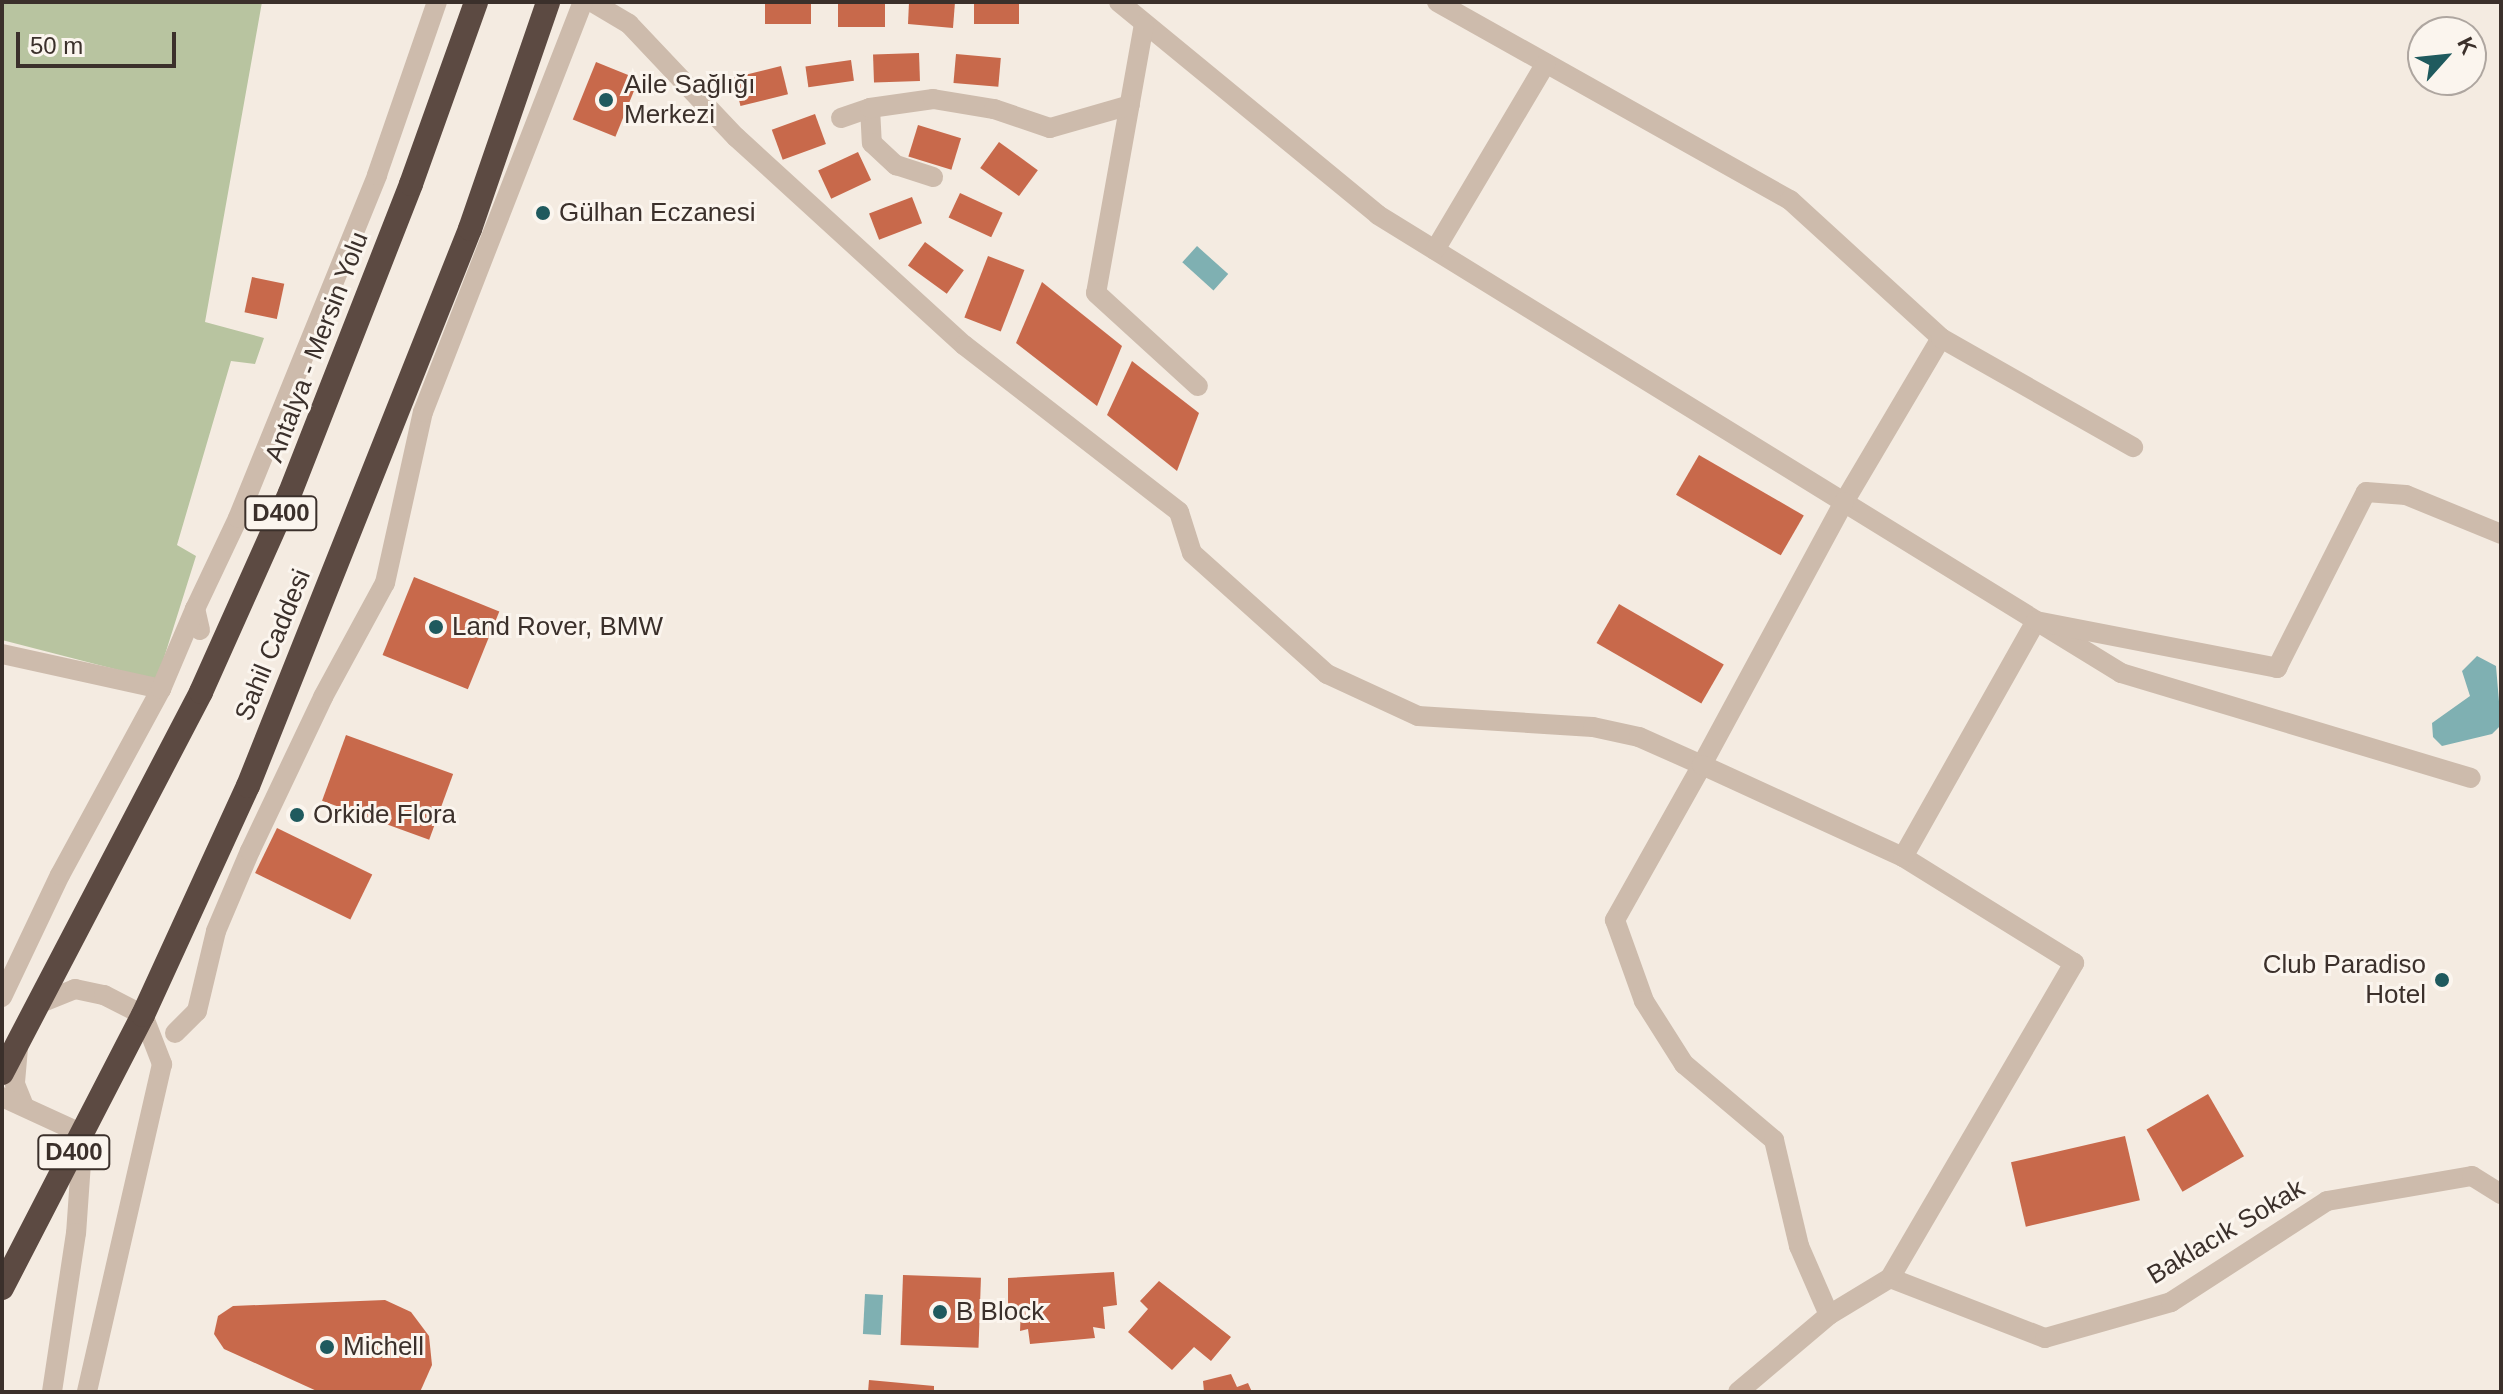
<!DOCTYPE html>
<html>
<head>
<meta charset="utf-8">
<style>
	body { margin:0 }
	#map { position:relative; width:2503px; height:1394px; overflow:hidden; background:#f4ebe1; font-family:Helvetica,sans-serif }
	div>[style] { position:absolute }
	.green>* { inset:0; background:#b8c4a0 }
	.water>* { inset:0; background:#7fb0b2; transform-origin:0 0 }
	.building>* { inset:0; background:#c8694b; transform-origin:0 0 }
	.minor>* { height:20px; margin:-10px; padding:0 10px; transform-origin:10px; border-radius:10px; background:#cdbbac }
	.highway>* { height:24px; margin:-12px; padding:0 12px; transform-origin:12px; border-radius:12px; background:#5c4a42 }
	.dots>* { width:22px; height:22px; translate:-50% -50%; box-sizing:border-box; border:4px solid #fbf5ee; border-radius:50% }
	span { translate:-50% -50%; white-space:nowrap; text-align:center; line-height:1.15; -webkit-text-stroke:6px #fbf5ee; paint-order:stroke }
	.shield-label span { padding:2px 6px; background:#fbf5ee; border:2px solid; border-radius:6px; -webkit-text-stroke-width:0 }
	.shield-label { font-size:24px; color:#3b302b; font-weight:700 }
	.poi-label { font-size:26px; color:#3b302b }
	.left { translate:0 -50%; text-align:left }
	.right { translate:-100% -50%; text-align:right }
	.street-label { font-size:26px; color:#3b302b }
	.frame { position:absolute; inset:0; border:4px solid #3b302b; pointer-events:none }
	.north { position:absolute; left:2407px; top:16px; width:80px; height:80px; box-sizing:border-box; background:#fbf5ee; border:2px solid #aea6a0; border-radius:50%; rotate:63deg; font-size:22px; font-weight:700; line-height:32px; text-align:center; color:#3b302b }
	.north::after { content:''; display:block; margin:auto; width:28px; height:36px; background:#1f5a5e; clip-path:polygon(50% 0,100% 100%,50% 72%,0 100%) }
	.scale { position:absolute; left:16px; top:32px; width:160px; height:36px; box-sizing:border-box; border:4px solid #3b302b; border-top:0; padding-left:10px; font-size:24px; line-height:28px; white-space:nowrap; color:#3b302b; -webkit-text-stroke:6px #fbf5ee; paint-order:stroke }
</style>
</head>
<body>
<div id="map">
	<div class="green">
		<i style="clip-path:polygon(2px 2px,262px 2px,205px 322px,264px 338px,255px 364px,231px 361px,177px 545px,196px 556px,157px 680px,2px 640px)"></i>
	</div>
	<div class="water">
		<i style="left:1197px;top:246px;width:42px;height:22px;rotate:42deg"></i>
		<i style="clip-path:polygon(2477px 656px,2496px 666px,2501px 725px,2492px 734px,2442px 746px,2433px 737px,2432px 723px,2470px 696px,2462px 671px)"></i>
		<i style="left:865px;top:1294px;width:18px;height:40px;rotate:3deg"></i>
	</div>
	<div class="building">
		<i style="left:765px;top:2px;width:46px;height:22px"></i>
		<i style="left:838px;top:2px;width:47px;height:25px"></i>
		<i style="clip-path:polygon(909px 2px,955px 2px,953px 28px,908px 24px)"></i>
		<i style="left:974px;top:2px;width:45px;height:22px"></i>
		<i style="left:919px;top:53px;width:28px;height:46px;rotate:88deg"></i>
		<i style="left:956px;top:54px;width:45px;height:29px;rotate:5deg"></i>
		<i style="left:851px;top:60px;width:21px;height:46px;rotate:82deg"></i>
		<i style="left:596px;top:62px;width:46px;height:62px;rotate:22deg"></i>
		<i style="left:781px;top:66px;width:29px;height:49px;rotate:76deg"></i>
		<i style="left:815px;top:114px;width:32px;height:46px;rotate:70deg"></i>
		<i style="left:918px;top:125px;width:45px;height:33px;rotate:17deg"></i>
		<i style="left:999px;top:142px;width:48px;height:32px;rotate:36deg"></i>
		<i style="left:858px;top:152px;width:31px;height:44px;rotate:65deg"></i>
		<i style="left:960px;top:193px;width:47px;height:27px;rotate:25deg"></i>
		<i style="left:912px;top:197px;width:28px;height:46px;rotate:69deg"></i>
		<i style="left:925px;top:242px;width:48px;height:29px;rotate:36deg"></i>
		<i style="left:988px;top:256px;width:39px;height:66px;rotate:21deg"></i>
		<i style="left:252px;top:277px;width:33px;height:36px;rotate:12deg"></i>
		<i style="clip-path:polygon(1042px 282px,1122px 346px,1097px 406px,1016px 343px)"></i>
		<i style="clip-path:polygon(1132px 361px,1199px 413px,1177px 471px,1107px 415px)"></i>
		<i style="left:1699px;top:455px;width:121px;height:46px;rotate:30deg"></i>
		<i style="left:414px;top:577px;width:92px;height:84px;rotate:22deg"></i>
		<i style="left:1619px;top:604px;width:121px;height:45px;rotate:30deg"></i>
		<i style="left:346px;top:735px;width:114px;height:70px;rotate:20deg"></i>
		<i style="left:277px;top:828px;width:106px;height:50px;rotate:26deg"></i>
		<i style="left:2208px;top:1094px;width:72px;height:71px;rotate:60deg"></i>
		<i style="left:2125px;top:1136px;width:66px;height:117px;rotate:77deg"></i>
		<i style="clip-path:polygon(1114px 1272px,1117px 1305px,1103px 1307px,1105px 1329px,1093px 1327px,1095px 1338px,1030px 1344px,1028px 1329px,1020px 1331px,1021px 1308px,1008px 1310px,1008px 1278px)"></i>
		<i style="left:903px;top:1275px;width:78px;height:70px;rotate:2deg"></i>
		<i style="clip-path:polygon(1159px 1281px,1231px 1337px,1211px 1361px,1194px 1347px,1172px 1370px,1128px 1332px,1148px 1309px,1140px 1301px)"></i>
		<i style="clip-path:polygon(385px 1300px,411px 1312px,429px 1336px,432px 1365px,420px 1392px,319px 1392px,224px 1349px,214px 1334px,218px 1316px,233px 1306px)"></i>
		<i style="clip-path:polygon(1231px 1374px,1237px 1387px,1248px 1383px,1252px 1392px,1204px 1392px,1203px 1381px)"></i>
		<i style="clip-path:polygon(869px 1380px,934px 1386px,934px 1392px,868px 1392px)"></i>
	</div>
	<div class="minor">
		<i style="left:592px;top:2px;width:43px;rotate:30.7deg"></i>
		<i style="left:629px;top:24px;width:156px;rotate:46.6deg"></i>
		<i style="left:736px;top:137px;width:309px;rotate:42.4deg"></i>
		<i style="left:964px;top:345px;width:272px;rotate:37.8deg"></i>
		<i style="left:1179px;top:512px;width:43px;rotate:72.4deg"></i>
		<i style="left:1192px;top:553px;width:181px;rotate:41.9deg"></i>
		<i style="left:1327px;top:674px;width:100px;rotate:24.8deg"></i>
		<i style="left:1418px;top:716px;width:175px;rotate:3.6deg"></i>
		<i style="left:1593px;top:727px;width:47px;rotate:12.3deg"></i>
		<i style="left:1639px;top:737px;width:69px;rotate:24deg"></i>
		<i style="left:1702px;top:765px;width:178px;rotate:119.3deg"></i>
		<i style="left:1615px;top:920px;width:86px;rotate:70.3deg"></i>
		<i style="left:1644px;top:1001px;width:75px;rotate:57.6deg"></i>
		<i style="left:1684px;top:1064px;width:118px;rotate:40.2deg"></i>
		<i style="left:1774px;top:1140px;width:109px;rotate:76.7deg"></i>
		<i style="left:1799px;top:1246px;width:75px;rotate:66.5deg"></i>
		<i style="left:1119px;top:2px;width:335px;rotate:39.4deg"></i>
		<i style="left:1378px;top:215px;width:873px;rotate:31.65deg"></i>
		<i style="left:2121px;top:673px;width:365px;rotate:16.7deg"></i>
		<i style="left:1437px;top:2px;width:405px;rotate:29.3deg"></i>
		<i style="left:1790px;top:200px;width:205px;rotate:42.4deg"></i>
		<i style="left:1941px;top:338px;width:191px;rotate:120.6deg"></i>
		<i style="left:1844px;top:502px;width:299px;rotate:118.4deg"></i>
		<i style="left:1702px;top:765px;width:221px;rotate:24.6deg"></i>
		<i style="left:1144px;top:24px;width:273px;rotate:100.1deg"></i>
		<i style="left:1096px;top:293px;width:138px;rotate:42.4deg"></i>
		<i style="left:870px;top:108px;width:35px;rotate:87deg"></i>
		<i style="left:872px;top:143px;width:33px;rotate:43deg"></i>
		<i style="left:896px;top:165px;width:39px;rotate:18deg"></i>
		<i style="left:841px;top:118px;width:31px;rotate:-19deg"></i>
		<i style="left:870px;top:108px;width:64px;rotate:-8.1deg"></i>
		<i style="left:933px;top:99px;width:62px;rotate:9.3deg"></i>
		<i style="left:994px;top:109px;width:59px;rotate:18.7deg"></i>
		<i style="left:1050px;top:128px;width:83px;rotate:-16deg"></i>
		<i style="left:1435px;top:250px;width:217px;rotate:-59.3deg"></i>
		<i style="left:1941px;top:338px;width:221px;rotate:29.6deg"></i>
		<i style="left:200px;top:630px;width:22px;rotate:-103deg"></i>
		<i style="left:195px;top:609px;width:101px;rotate:-64.7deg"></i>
		<i style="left:238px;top:518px;width:370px;rotate:-67.9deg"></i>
		<i style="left:377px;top:175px;width:183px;rotate:-70.9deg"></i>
		<i style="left:2px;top:654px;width:163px;rotate:12.4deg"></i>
		<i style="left:2px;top:997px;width:135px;rotate:-64.6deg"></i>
		<i style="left:60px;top:875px;width:212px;rotate:-61.5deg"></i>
		<i style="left:161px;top:689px;width:87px;rotate:-67deg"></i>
		<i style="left:38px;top:1004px;width:40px;rotate:-22deg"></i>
		<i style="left:75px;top:989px;width:30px;rotate:12deg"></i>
		<i style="left:104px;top:995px;width:44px;rotate:27.1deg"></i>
		<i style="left:143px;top:1015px;width:53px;rotate:68.8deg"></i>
		<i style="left:162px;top:1064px;width:336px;rotate:102.9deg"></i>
		<i style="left:175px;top:1033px;width:31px;rotate:-45deg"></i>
		<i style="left:197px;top:1011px;width:82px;rotate:-76.6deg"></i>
		<i style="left:216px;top:931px;width:87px;rotate:-67deg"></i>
		<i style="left:250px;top:851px;width:170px;rotate:-64.6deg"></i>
		<i style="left:323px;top:697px;width:130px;rotate:-61.5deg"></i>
		<i style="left:385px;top:583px;width:175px;rotate:-77.5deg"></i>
		<i style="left:423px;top:412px;width:440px;rotate:-68.7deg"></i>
		<i style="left:18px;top:1048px;width:36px;rotate:95deg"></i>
		<i style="left:15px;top:1084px;width:24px;rotate:68deg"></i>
		<i style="left:2px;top:1097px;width:89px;rotate:24.6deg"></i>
		<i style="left:83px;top:1134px;width:99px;rotate:94deg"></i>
		<i style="left:76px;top:1233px;width:161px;rotate:98.6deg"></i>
		<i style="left:1890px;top:1278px;width:166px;rotate:21.2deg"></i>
		<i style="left:2045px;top:1338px;width:131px;rotate:-15.9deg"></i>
		<i style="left:2171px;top:1302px;width:186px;rotate:-32.9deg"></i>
		<i style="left:2327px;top:1201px;width:147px;rotate:-9.8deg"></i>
		<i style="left:2472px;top:1176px;width:34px;rotate:32deg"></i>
		<i style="left:1738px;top:1392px;width:119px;rotate:-40.2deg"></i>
		<i style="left:1829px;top:1315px;width:71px;rotate:-31.2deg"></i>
		<i style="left:1890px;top:1278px;width:365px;rotate:-59.7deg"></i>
		<i style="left:2074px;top:963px;width:201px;rotate:-148.2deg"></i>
		<i style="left:1903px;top:857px;width:271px;rotate:-60.6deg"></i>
		<i style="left:2036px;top:621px;width:246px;rotate:11deg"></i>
		<i style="left:2277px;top:668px;width:197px;rotate:-63.2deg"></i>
		<i style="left:2366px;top:492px;width:40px;rotate:4.3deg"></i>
		<i style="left:2406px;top:495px;width:103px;rotate:22.3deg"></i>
	</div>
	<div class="highway">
		<i style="left:2px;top:1073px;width:430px;rotate:-62.4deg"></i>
		<i style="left:201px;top:692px;width:218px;rotate:-65.9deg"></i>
		<i style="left:290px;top:493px;width:332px;rotate:-68.6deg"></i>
		<i style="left:411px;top:184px;width:193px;rotate:-70.3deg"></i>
		<i style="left:2px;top:1288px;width:307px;rotate:-62.7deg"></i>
		<i style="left:143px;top:1015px;width:252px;rotate:-65.4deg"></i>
		<i style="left:248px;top:786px;width:600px;rotate:-68.27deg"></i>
		<i style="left:470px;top:229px;width:240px;rotate:-71deg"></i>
	</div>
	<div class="dots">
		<i style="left:606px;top:100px;background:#1f5a5e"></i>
		<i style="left:543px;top:213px;background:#1f5a5e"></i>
		<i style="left:436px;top:627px;background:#1f5a5e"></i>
		<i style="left:297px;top:815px;background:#1f5a5e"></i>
		<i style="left:2442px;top:980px;background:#1f5a5e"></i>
		<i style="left:940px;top:1312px;background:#1f5a5e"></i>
		<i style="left:327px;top:1347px;background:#1f5a5e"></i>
	</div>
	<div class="shield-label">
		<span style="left:281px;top:513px">D400</span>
		<span style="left:74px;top:1152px">D400</span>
	</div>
	<div class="poi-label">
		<span class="left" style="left:624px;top:100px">Aile Sağlığı<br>Merkezi</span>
		<span class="left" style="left:559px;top:213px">Gülhan Eczanesi</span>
		<span class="left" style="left:452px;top:627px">Land Rover, BMW</span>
		<span class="left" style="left:313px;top:815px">Orkide Flora</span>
		<span class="right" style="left:2426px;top:980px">Club Paradiso<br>Hotel</span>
		<span class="left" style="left:956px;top:1312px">B Block</span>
		<span class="left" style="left:343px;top:1347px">Michell</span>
	</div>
	<div class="street-label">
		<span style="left:317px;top:347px;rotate:-69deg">Antalya - Mersin Yolu</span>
		<span style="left:273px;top:645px;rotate:-68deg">Sahil Caddesi</span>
		<span style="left:2226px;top:1232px;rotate:-31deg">Baklacık Sokak</span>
	</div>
	<div class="frame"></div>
	<div class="north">K</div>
	<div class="scale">50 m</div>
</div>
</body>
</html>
